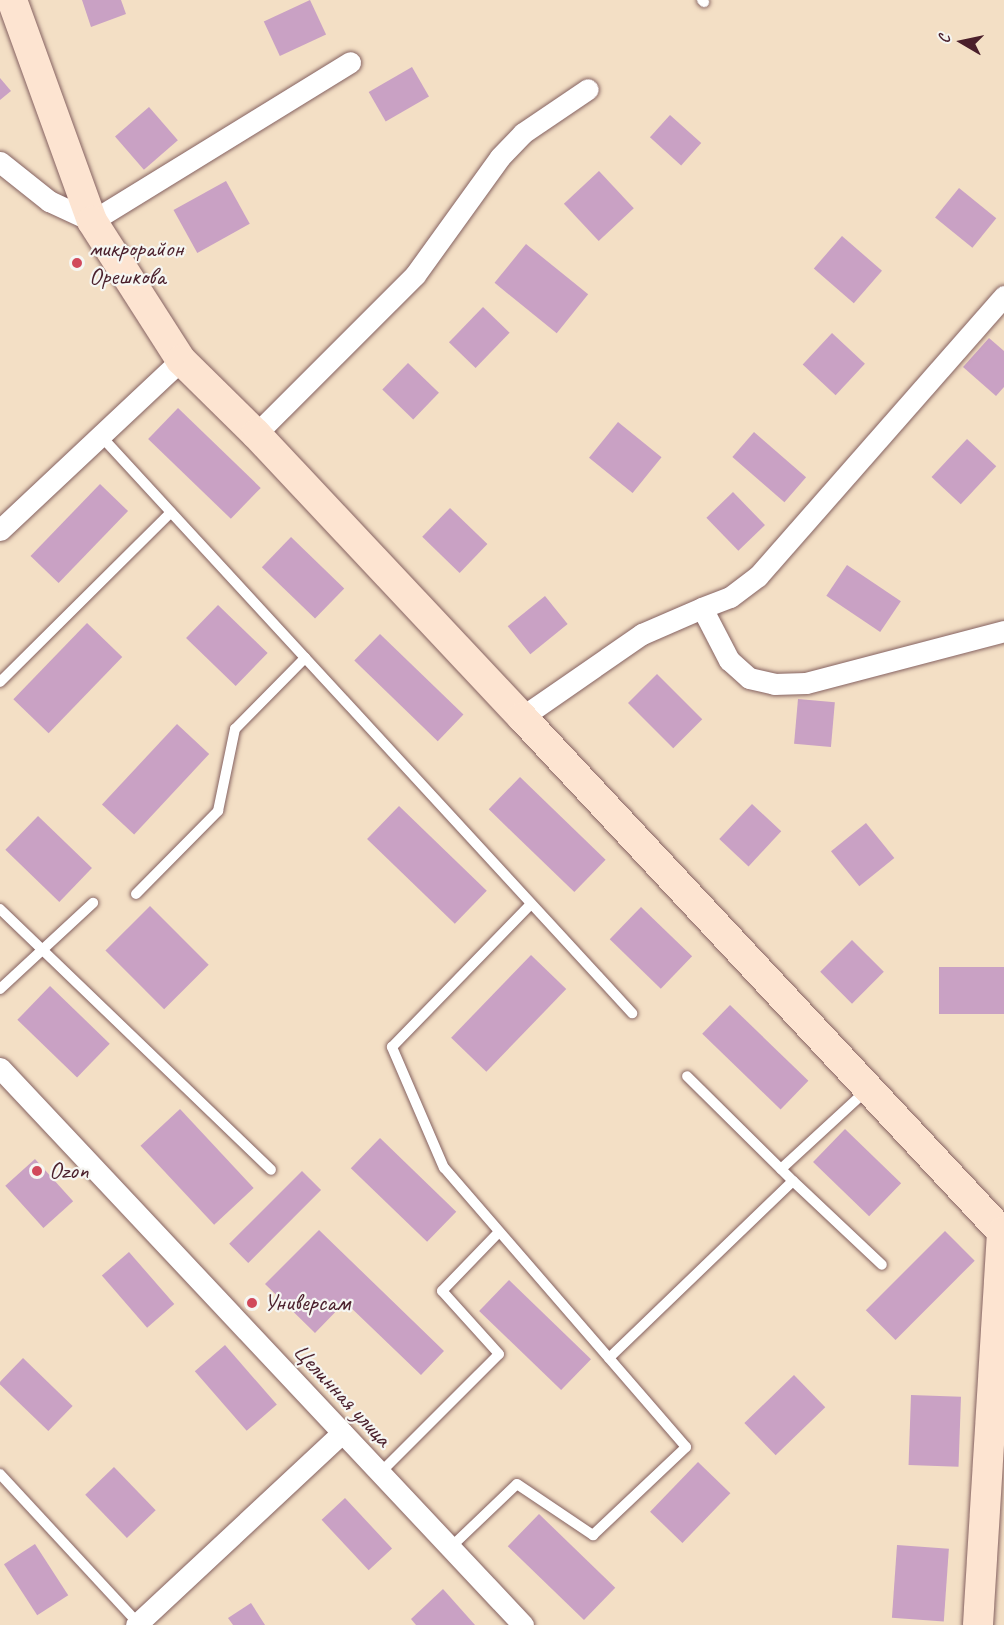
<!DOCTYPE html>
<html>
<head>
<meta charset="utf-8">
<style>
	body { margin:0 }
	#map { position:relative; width:1004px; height:1625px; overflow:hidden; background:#f3dfc5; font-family:Caveat,sans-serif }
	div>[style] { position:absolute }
	.building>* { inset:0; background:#c9a1c4; transform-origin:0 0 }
	.roads { filter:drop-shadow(0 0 2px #856261) drop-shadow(0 0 2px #856261) }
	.lane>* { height:10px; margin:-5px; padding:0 5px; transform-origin:5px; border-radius:5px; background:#fff }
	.street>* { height:21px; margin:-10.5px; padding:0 10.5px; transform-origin:10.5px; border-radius:10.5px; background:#fff }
	.secondary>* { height:30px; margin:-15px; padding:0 15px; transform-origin:15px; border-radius:15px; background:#fde4d1 }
	.dots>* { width:16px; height:16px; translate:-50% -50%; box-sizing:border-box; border:3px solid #f6f6f2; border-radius:50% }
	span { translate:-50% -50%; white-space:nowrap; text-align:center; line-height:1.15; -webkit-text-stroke:4.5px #f6f6f2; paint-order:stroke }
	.poi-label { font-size:24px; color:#4a1f2b }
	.left { translate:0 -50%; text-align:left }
	.street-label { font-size:24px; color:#4a1f2b }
	.north { position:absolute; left:932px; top:12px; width:60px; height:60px; -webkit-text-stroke:4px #f6f6f2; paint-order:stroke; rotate:279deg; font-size:16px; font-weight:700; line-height:24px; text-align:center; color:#4a1f2b }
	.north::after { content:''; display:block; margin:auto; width:21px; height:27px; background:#4a1f2b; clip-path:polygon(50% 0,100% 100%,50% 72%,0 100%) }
</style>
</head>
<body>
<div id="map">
	<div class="building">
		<i style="clip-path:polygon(82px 0,121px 0,126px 14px,91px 27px)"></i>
		<i style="left:310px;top:0;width:38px;height:51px;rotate:65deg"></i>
		<i style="left:412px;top:67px;width:34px;height:50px;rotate:60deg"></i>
		<i style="clip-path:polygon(0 78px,11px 91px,0 100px)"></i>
		<i style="left:149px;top:107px;width:44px;height:45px;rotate:49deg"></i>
		<i style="left:670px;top:115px;width:42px;height:30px;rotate:42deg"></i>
		<i style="left:599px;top:171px;width:51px;height:48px;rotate:47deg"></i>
		<i style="left:226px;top:181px;width:49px;height:60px;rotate:61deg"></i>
		<i style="left:959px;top:188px;width:48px;height:38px;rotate:39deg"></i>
		<i style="left:842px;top:236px;width:53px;height:43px;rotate:41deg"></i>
		<i style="left:526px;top:244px;width:80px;height:50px;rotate:39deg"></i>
		<i style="left:483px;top:307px;width:37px;height:49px;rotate:44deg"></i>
		<i style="left:832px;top:333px;width:45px;height:43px;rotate:43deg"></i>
		<i style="clip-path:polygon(989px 338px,1004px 351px,1004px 387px,996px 396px,963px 367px)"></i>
		<i style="left:408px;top:363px;width:43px;height:37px;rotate:44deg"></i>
		<i style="left:178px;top:408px;width:115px;height:43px;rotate:44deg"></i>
		<i style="left:618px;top:422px;width:56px;height:46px;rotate:39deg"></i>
		<i style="left:754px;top:432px;width:69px;height:33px;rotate:41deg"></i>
		<i style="left:967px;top:439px;width:40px;height:52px;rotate:43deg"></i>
		<i style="left:100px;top:484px;width:39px;height:100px;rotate:44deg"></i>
		<i style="left:733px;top:492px;width:46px;height:37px;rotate:46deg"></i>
		<i style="left:450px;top:508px;width:52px;height:40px;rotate:44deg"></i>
		<i style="left:291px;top:537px;width:74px;height:42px;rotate:44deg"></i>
		<i style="left:847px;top:565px;width:65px;height:37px;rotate:34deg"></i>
		<i style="left:545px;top:596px;width:36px;height:48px;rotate:51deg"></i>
		<i style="left:218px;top:605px;width:69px;height:46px;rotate:44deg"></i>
		<i style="left:87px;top:623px;width:49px;height:106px;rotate:44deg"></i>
		<i style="left:380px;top:634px;width:116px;height:37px;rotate:44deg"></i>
		<i style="left:657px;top:674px;width:64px;height:41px;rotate:45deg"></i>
		<i style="left:798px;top:699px;width:37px;height:45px;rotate:5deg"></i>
		<i style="left:177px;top:724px;width:44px;height:110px;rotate:43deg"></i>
		<i style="left:520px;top:777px;width:119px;height:45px;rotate:44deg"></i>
		<i style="left:752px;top:804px;width:40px;height:48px;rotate:43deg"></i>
		<i style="left:399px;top:806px;width:122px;height:46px;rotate:44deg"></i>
		<i style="left:38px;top:816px;width:75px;height:47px;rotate:44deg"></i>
		<i style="left:866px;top:823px;width:45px;height:45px;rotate:51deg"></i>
		<i style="left:150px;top:906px;width:83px;height:63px;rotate:45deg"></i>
		<i style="left:641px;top:907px;width:71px;height:45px;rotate:44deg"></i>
		<i style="left:852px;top:940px;width:45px;height:45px;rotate:45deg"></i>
		<i style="left:531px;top:955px;width:49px;height:115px;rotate:44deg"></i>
		<i style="left:1004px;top:967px;width:47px;height:65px;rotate:90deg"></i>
		<i style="left:50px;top:986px;width:83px;height:47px;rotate:44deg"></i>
		<i style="left:730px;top:1005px;width:109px;height:40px;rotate:44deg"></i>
		<i style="left:180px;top:1109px;width:108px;height:54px;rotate:47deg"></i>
		<i style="left:845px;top:1129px;width:78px;height:46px;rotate:44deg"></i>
		<i style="left:380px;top:1138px;width:106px;height:42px;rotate:44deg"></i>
		<i style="left:35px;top:1159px;width:57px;height:40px;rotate:48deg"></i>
		<i style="left:302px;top:1171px;width:27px;height:103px;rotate:45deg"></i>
		<i style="clip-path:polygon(319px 1230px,444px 1351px,421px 1375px,345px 1302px,315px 1333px,265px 1284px)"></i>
		<i style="left:945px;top:1231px;width:42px;height:112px;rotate:45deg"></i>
		<i style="left:129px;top:1252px;width:69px;height:36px;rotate:49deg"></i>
		<i style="left:509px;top:1280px;width:114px;height:43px;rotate:44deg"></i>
		<i style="left:225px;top:1345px;width:79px;height:40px;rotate:49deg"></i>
		<i style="left:23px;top:1358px;width:69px;height:35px;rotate:44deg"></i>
		<i style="left:794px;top:1375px;width:45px;height:69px;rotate:46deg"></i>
		<i style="left:911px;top:1395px;width:50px;height:70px;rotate:2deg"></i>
		<i style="left:698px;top:1462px;width:45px;height:69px;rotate:44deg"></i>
		<i style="left:114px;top:1467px;width:60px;height:40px;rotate:46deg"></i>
		<i style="left:345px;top:1498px;width:69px;height:32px;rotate:47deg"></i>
		<i style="left:539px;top:1514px;width:106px;height:45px;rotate:44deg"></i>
		<i style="left:35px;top:1544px;width:61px;height:37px;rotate:57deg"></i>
		<i style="left:897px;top:1545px;width:52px;height:73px;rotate:4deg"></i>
		<i style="clip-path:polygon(443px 1589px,475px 1625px,416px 1625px,411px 1619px)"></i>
		<i style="clip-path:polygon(251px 1603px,265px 1625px,233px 1625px,228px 1618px)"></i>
	</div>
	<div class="roads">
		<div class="lane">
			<i style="left:702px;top:0;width:3px;rotate:45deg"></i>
			<i style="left:100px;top:435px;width:786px;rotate:47.37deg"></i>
			<i style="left:0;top:682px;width:241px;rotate:-44.8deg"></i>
			<i style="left:136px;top:894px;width:117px;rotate:-45.3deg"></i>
			<i style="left:218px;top:811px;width:84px;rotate:-78.3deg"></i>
			<i style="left:235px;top:729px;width:100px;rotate:-45.4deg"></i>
			<i style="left:0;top:909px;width:376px;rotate:43.9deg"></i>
			<i style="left:0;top:989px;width:127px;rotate:-42.8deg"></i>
			<i style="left:781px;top:1169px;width:117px;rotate:-42.6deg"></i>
			<i style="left:793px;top:1181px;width:122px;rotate:43.3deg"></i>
			<i style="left:609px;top:1358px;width:255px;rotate:-43.9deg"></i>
			<i style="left:793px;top:1181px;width:149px;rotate:-135.3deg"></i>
			<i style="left:380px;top:1473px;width:168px;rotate:-45deg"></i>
			<i style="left:499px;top:1354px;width:85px;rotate:-132.1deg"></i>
			<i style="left:442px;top:1291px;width:82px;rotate:-46deg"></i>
			<i style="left:0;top:1474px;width:206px;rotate:47.2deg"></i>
			<i style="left:451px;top:1547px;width:91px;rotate:-43.7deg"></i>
			<i style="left:517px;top:1484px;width:92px;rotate:33.9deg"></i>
			<i style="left:593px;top:1535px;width:128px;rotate:-43.4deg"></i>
			<i style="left:686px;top:1447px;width:369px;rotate:-130.9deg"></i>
			<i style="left:444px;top:1168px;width:132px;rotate:-113.3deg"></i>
			<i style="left:392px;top:1047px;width:199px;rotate:-45.8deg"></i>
		</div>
		<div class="street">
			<i style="left:0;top:162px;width:63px;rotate:38.5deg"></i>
			<i style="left:49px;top:201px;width:47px;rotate:24.9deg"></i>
			<i style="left:92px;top:221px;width:303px;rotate:-31.6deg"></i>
			<i style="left:1004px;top:296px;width:373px;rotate:131.3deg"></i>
			<i style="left:758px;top:576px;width:35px;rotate:143deg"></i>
			<i style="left:730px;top:597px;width:30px;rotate:159deg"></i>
			<i style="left:702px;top:608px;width:59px;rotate:62.6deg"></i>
			<i style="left:729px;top:660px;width:27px;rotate:42deg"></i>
			<i style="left:749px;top:678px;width:26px;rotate:13deg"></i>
			<i style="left:774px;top:684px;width:32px;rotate:-2deg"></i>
			<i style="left:806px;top:683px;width:205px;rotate:-14.7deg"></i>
			<i style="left:256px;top:434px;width:225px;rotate:-45deg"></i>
			<i style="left:415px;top:275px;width:145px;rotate:-54.2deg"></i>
			<i style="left:500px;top:157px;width:33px;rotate:-46deg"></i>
			<i style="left:523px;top:133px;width:78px;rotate:-34.1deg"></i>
			<i style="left:0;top:530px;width:248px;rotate:-43.2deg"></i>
			<i style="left:522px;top:717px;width:146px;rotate:-34.7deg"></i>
			<i style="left:642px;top:634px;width:65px;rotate:-23.4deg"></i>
			<i style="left:0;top:1068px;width:764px;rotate:46.8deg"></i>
			<i style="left:136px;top:1625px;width:282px;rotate:-43deg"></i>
		</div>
		<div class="secondary">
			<i style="left:12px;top:0;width:235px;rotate:70.1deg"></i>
			<i style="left:92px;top:221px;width:165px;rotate:57.4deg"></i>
			<i style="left:181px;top:360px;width:105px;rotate:44.6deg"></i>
			<i style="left:256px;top:434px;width:388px;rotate:46.8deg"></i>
			<i style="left:522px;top:717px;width:704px;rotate:47.01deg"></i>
			<i style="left:1002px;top:1232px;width:394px;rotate:93.5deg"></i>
		</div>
	</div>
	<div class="dots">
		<i style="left:77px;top:263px;background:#d1495b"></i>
		<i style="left:37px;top:1171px;background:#d1495b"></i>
		<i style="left:252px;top:1303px;background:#d1495b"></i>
	</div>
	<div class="poi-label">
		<span class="left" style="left:89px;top:263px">микрорайон<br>Орешкова</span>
		<span class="left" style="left:49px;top:1171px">Ozon</span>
		<span class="left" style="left:264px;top:1303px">Универсам</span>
	</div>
	<div class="street-label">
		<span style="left:342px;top:1395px;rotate:47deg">Целинная улица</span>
	</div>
	<div class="north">С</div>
</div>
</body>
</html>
